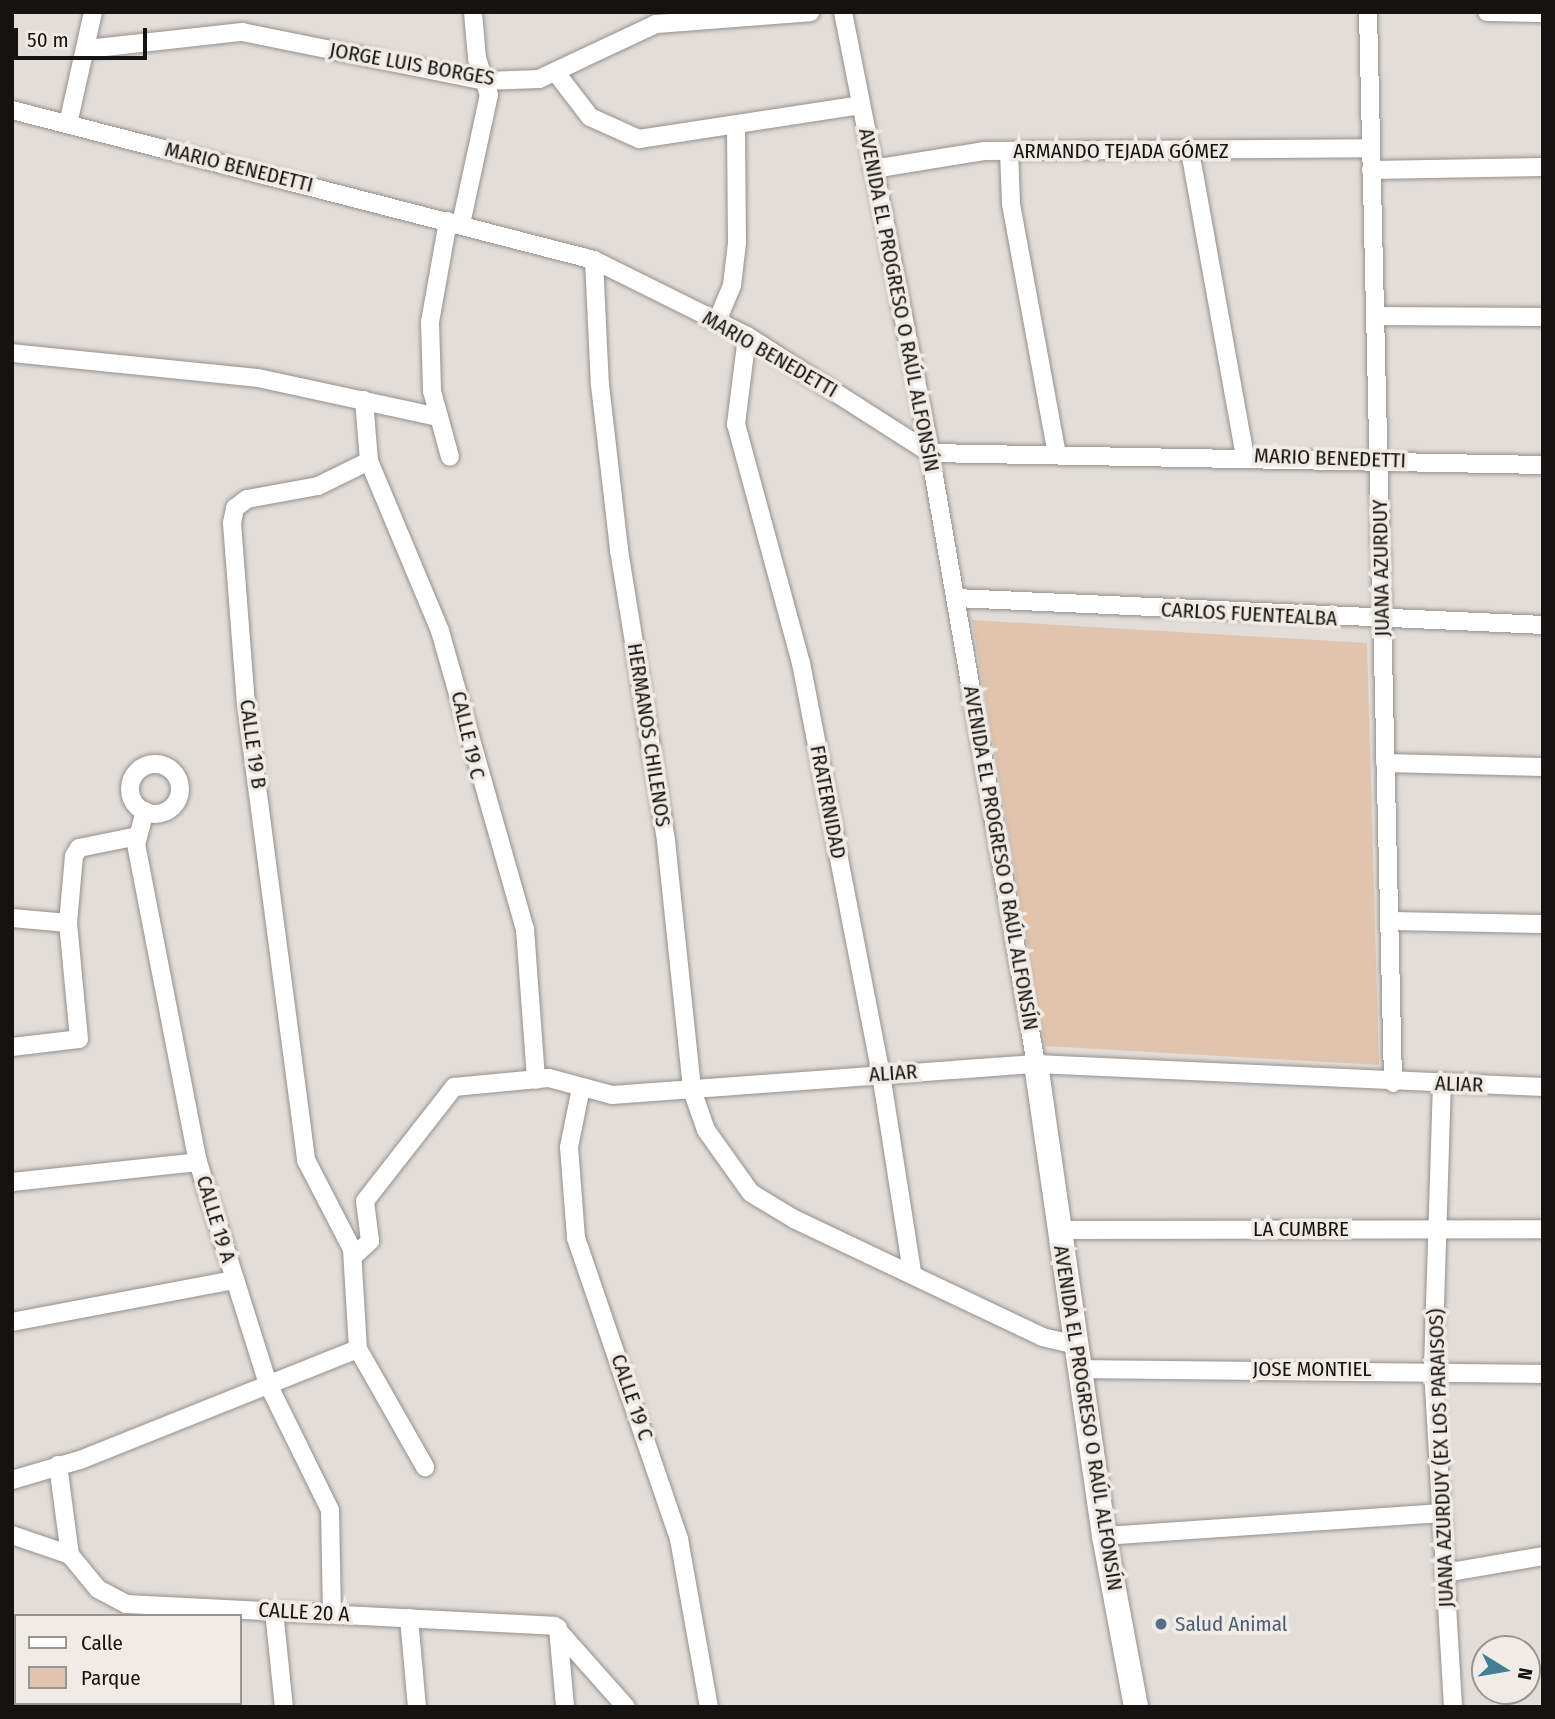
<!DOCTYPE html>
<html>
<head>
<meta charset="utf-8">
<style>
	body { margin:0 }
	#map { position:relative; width:1555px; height:1719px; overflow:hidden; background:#e3ddd9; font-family:"Fira Sans Condensed",sans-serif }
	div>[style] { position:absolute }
	.green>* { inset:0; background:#e0c4ae }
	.roads { filter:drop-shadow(0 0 2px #95908c) drop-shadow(0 0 2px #95908c) }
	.street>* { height:18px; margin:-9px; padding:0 9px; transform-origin:9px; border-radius:9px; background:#fff }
	.street>.ring { margin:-9px; padding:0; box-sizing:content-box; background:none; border:18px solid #fff; border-radius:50% }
	.secondary>* { height:24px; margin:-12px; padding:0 12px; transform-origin:12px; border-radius:12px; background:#fff }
	.dots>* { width:19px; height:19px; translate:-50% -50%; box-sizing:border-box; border:4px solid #f0ebe6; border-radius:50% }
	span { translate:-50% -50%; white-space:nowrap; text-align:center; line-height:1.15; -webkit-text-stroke:7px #f0ebe6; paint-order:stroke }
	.street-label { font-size:21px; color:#151311 }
	.service-label { font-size:21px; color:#4e5e75 }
	.left { translate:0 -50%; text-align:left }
	.frame { position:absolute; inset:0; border:14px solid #151311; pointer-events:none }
	.legend { position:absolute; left:14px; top:1614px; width:228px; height:91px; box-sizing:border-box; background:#f0ebe6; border:2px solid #989591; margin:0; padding:9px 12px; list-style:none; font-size:21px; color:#151311 }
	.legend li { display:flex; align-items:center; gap:14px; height:35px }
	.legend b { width:35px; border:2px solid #989591 }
	.north { position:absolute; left:1471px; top:1635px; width:70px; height:70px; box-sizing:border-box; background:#f0ebe6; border:2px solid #989591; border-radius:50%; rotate:101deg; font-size:19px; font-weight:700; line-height:28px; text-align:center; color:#151311 }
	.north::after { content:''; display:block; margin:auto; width:24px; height:32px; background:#427f95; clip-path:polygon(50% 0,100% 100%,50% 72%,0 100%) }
	.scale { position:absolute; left:14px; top:28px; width:133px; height:32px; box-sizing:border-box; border:4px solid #151311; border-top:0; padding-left:9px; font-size:21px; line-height:24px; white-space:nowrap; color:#151311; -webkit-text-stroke:5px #f0ebe6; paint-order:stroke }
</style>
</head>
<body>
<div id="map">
	<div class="green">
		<i style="clip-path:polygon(972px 620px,1367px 643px,1379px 1065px,1045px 1046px)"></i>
	</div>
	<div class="roads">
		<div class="street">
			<i style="left:843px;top:12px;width:449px;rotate:78.8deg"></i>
			<i style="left:930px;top:453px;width:620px;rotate:80.16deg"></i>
			<i style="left:1368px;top:12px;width:1071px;rotate:88.66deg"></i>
			<i style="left:1487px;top:12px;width:56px;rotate:1deg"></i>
			<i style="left:87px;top:49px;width:156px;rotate:-6.3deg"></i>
			<i style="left:242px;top:32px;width:248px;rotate:11.4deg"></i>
			<i style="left:485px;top:81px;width:54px;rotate:-2.1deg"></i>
			<i style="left:539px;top:79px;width:129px;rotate:-25.2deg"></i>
			<i style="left:656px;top:24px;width:155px;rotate:-4.4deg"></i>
			<i style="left:557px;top:74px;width:54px;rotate:52.5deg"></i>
			<i style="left:590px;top:117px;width:54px;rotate:24.2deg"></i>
			<i style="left:639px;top:139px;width:224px;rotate:-8.7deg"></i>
			<i style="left:12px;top:110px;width:601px;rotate:14.45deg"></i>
			<i style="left:594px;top:260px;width:171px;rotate:26.4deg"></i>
			<i style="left:747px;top:336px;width:217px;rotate:32.6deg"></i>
			<i style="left:930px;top:453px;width:613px;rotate:1.12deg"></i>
			<i style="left:68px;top:124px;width:115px;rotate:-77.4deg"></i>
			<i style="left:1009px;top:151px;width:53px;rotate:87.8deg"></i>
			<i style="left:1011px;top:204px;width:254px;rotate:79.6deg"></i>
			<i style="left:1190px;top:151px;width:310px;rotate:79.8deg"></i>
			<i style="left:873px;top:169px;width:112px;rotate:-9.2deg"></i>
			<i style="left:984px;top:151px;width:387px;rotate:-0.4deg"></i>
			<i style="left:1371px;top:170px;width:172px;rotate:-1deg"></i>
			<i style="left:448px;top:221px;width:103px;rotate:100.1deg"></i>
			<i style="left:430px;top:322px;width:69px;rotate:88.3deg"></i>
			<i style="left:432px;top:391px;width:68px;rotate:74.7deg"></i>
			<i style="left:461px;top:224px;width:132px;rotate:-77.8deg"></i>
			<i style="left:489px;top:95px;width:39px;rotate:-108deg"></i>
			<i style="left:477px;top:58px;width:46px;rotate:-95deg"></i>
			<i style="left:594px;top:260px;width:125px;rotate:87.3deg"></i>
			<i style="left:600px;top:385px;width:166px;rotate:83.4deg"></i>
			<i style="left:619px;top:550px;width:295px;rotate:80.8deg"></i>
			<i style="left:666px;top:841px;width:250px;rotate:84deg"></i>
			<i style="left:692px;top:1090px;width:42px;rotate:70.7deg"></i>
			<i style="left:706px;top:1130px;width:77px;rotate:54.5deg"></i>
			<i style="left:751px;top:1193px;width:50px;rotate:31.2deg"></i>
			<i style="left:794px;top:1219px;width:275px;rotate:25.4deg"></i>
			<i style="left:1042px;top:1337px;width:36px;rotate:13deg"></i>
			<i style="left:1375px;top:316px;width:168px;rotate:0.3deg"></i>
			<i style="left:717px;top:321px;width:39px;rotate:-67deg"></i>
			<i style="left:732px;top:285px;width:42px;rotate:-83.2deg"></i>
			<i style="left:737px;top:243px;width:116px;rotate:-90.5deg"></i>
			<i style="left:747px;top:336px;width:89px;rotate:97.1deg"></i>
			<i style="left:736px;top:424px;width:248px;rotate:74.8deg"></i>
			<i style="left:801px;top:663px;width:419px;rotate:79deg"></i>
			<i style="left:881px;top:1074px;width:201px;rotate:81.1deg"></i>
			<i style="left:12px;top:353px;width:247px;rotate:5.8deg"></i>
			<i style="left:258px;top:378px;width:185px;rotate:12.2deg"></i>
			<i style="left:364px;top:400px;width:61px;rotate:85.3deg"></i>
			<i style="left:369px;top:461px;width:184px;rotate:67.3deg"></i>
			<i style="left:440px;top:631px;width:310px;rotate:74.1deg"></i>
			<i style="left:525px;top:929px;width:151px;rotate:85.8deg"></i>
			<i style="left:369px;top:461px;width:57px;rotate:153.9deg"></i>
			<i style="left:318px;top:486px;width:72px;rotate:169.6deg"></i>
			<i style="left:247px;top:499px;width:15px;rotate:143deg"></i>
			<i style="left:235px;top:508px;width:15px;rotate:101deg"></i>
			<i style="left:232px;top:523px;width:181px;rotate:85.6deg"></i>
			<i style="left:246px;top:703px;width:461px;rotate:82.5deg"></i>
			<i style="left:306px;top:1160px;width:100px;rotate:62.7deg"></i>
			<i style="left:352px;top:1249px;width:100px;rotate:86.6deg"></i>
			<i style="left:358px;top:1349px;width:136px;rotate:60.4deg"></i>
			<i style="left:956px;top:598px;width:588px;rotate:2.63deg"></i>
			<i style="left:1385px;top:763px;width:158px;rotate:1.5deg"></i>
			<i class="ring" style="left:130px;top:764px;width:32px;height:32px"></i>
			<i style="left:145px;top:811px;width:34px;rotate:105deg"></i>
			<i style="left:136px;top:844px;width:324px;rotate:79deg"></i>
			<i style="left:198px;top:1162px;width:233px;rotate:72.5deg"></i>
			<i style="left:268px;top:1384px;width:140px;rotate:63.8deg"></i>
			<i style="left:330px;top:1510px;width:104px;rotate:88.9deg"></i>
			<i style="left:12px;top:918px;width:56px;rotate:5.1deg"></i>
			<i style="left:1389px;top:921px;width:154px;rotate:1.1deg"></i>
			<i style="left:12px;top:1047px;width:67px;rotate:-6.8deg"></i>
			<i style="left:79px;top:1039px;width:117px;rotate:-95.4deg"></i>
			<i style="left:68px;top:923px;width:67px;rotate:-84.9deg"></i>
			<i style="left:74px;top:856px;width:9px;rotate:-58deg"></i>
			<i style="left:79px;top:848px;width:60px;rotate:-11.5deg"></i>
			<i style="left:1442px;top:1082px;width:288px;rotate:91.8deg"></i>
			<i style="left:1433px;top:1370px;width:338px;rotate:86.6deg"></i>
			<i style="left:581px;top:1088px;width:60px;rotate:101.5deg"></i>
			<i style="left:569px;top:1147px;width:91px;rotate:85.6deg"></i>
			<i style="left:576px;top:1238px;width:318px;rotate:71.1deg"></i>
			<i style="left:679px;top:1539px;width:171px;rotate:79.9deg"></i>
			<i style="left:12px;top:1182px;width:187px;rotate:-6.1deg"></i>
			<i style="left:1060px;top:1230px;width:483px;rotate:-0.1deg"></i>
			<i style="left:354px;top:1256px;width:22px;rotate:-43deg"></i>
			<i style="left:370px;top:1241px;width:40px;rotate:-97.1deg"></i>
			<i style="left:365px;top:1201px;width:145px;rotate:-52deg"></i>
			<i style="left:454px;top:1087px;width:95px;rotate:-5.4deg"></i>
			<i style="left:549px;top:1078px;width:65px;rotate:15.1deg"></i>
			<i style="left:612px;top:1095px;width:425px;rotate:-4.2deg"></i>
			<i style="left:1036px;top:1064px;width:508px;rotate:2.6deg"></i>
			<i style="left:12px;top:1322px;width:227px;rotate:-10.7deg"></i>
			<i style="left:1082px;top:1369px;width:461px;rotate:0.6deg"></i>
			<i style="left:58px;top:1465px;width:91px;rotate:82.4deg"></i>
			<i style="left:12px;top:1480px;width:71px;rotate:-16.4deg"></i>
			<i style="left:80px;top:1460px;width:299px;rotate:-21.8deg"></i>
			<i style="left:12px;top:1535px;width:61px;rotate:19deg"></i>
			<i style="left:70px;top:1555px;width:44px;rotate:50.5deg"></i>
			<i style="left:98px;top:1589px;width:32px;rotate:28deg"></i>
			<i style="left:126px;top:1604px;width:429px;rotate:2.9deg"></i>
			<i style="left:554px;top:1626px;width:108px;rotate:48.4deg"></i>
			<i style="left:1104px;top:1536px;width:337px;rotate:-3.9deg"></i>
			<i style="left:1444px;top:1573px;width:100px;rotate:-9.7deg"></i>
			<i style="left:274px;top:1611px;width:97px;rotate:84.1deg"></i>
			<i style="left:409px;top:1618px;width:89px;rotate:84.9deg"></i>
			<i style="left:558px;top:1628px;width:79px;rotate:84.9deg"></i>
		</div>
		<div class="secondary">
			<i style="left:1036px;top:1064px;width:477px;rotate:81.8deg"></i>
			<i style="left:1104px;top:1536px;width:174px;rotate:79.4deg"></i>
		</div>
	</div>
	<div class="dots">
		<i style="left:1161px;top:1624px;background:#5c6f8a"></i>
	</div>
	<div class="street-label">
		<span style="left:412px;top:64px;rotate:10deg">JORGE LUIS BORGES</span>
		<span style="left:1121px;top:151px">ARMANDO TEJADA GÓMEZ</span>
		<span style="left:239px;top:167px;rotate:14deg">MARIO BENEDETTI</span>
		<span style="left:899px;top:300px;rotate:79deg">AVENIDA EL PROGRESO O RAÚL ALFONSÍN</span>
		<span style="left:770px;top:354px;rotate:30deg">MARIO BENEDETTI</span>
		<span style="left:1330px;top:458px;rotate:2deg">MARIO BENEDETTI</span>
		<span style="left:1381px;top:568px;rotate:-91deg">JUANA AZURDUY</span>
		<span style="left:1249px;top:614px;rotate:3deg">CARLOS FUENTEALBA</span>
		<span style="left:468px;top:735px;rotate:77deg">CALLE 19 C</span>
		<span style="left:649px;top:735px;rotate:81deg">HERMANOS CHILENOS</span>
		<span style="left:253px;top:744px;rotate:82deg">CALLE 19 B</span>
		<span style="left:828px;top:802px;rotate:79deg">FRATERNIDAD</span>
		<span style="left:1001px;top:858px;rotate:80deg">AVENIDA EL PROGRESO O RAÚL ALFONSÍN</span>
		<span style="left:893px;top:1073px;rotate:-4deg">ALIAR</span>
		<span style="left:1459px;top:1084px;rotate:2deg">ALIAR</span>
		<span style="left:216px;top:1219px;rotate:73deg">CALLE 19 A</span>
		<span style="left:1301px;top:1229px">LA CUMBRE</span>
		<span style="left:1312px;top:1369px">JOSE MONTIEL</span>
		<span style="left:632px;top:1397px;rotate:71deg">CALLE 19 C</span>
		<span style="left:1088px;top:1418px;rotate:81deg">AVENIDA EL PROGRESO O RAÚL ALFONSÍN</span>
		<span style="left:1441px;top:1458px;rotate:-92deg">JUANA AZURDUY (EX LOS PARAISOS)</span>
		<span style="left:304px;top:1612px;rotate:3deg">CALLE 20 A</span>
	</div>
	<div class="service-label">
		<span class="left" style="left:1175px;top:1624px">Salud Animal</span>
	</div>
	<div class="frame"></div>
	<ul class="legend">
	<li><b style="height:9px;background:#fff"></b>Calle</li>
	<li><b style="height:19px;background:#e0c4ae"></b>Parque</li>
	</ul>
	<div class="north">N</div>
	<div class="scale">50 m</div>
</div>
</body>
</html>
